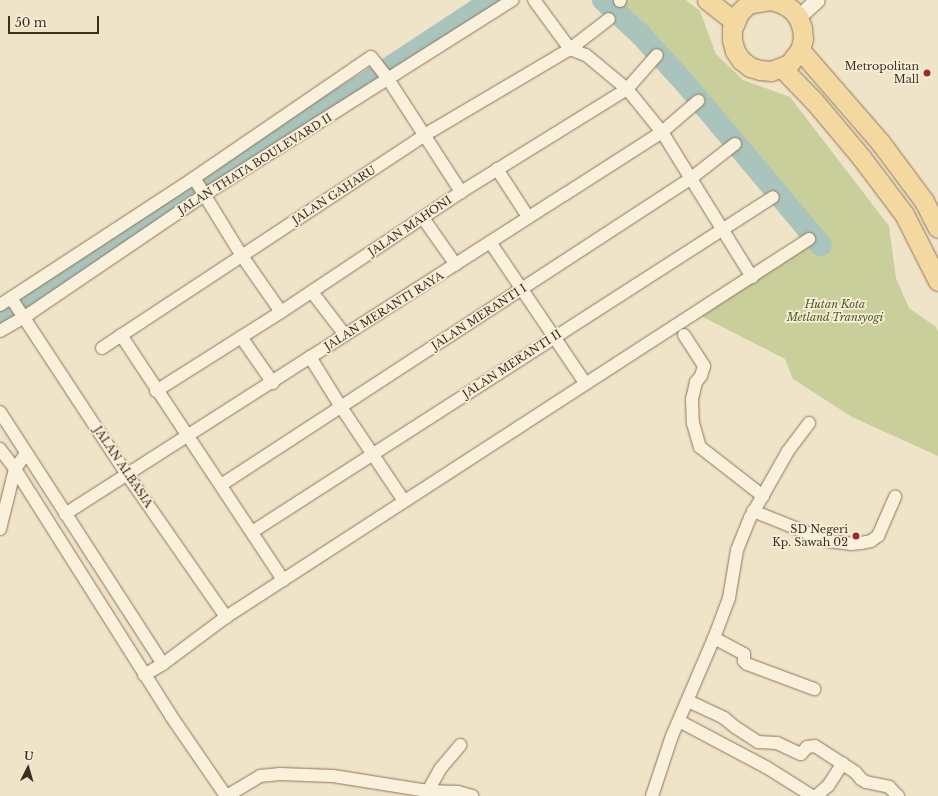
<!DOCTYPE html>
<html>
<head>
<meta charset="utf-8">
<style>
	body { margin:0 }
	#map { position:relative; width:938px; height:796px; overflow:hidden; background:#f0e4c8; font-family:"Libre Baskerville",serif }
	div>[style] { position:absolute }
	.green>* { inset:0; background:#c9cf9b }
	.river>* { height:22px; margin:-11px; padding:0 11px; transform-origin:11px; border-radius:11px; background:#a9c4bc }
	.roads { filter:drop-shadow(0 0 1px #8d765c) drop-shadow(0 0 1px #8d765c) }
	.minor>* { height:12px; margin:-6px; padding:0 6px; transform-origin:6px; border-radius:6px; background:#faf1dc }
	.tertiary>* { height:15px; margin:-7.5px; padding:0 7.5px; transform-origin:7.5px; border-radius:7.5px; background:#faf1dc }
	.primary>* { height:19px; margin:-9.5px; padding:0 9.5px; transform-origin:9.5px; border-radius:9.5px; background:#f3d9a0 }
	.dots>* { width:11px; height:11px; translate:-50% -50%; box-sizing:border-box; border:2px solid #f7eed8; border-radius:50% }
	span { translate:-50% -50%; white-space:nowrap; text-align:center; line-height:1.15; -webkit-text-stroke:3.5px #f7eed8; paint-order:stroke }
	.poi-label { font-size:11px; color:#3d2e20 }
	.right { translate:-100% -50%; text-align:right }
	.street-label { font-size:11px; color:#3d2e20 }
	.park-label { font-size:11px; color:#4d5a26; font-style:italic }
	.north { position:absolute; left:8px; top:748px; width:40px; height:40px; -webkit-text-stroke:3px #f7eed8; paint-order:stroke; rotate:5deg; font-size:11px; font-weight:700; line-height:16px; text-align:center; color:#3d2e20 }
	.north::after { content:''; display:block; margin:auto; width:14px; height:18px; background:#3d2e20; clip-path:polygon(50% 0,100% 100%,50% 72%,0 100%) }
	.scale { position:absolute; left:8px; top:16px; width:91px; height:18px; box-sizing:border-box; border:2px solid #3d2e20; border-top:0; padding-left:5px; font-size:12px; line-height:14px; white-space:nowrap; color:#3d2e20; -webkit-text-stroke:3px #f7eed8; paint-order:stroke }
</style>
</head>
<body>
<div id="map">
	<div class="green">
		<i style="clip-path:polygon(624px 0,686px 0,700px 11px,716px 54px,743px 80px,790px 97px,889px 226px,896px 278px,909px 308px,936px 327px,938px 332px,938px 456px,852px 417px,793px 379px,785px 359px,699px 315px,826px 235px,617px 10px)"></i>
	</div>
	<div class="river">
		<i style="left:603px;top:0;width:50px;rotate:42.6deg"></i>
		<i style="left:640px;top:34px;width:65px;rotate:47.5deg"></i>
		<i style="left:684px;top:82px;width:213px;rotate:50deg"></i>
		<i style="left:0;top:319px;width:229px;rotate:-33.4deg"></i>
		<i style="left:191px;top:193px;width:214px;rotate:-32.2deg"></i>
		<i style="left:372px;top:79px;width:144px;rotate:-33.4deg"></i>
	</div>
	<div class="roads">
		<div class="minor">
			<i style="left:534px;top:0;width:61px;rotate:53.7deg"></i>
			<i style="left:570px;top:49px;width:17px;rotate:21deg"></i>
			<i style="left:586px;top:55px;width:53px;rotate:39.7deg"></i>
			<i style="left:627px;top:89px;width:55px;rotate:50.9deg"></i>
			<i style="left:662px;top:132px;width:171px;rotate:58.2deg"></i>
			<i style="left:620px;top:1px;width:1px;rotate:-90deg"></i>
			<i style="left:497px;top:169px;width:57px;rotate:57.1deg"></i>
			<i style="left:194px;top:178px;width:92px;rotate:58.4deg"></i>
			<i style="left:242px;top:256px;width:68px;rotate:55.1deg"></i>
			<i style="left:423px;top:218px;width:57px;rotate:54.9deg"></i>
			<i style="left:490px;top:242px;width:170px;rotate:56deg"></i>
			<i style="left:312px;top:292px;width:54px;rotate:52.5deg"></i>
			<i style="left:11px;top:298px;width:213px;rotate:56.7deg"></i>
			<i style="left:128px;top:476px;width:172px;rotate:55.2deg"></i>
			<i style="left:0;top:305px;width:232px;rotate:-33.2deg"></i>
			<i style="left:194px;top:178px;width:214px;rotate:-34.4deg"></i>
			<i style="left:371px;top:57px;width:28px;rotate:52deg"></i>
			<i style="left:388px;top:79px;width:135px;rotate:57.1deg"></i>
			<i style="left:0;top:331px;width:34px;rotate:-30deg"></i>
			<i style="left:29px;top:314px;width:212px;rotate:-34.2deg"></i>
			<i style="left:204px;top:195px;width:365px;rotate:-32.3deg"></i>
			<i style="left:121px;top:335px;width:294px;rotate:56.5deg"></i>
			<i style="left:283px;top:580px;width:627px;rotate:-32.95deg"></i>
			<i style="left:684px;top:335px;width:37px;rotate:57deg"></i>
			<i style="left:704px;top:366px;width:10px;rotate:107deg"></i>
			<i style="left:701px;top:376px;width:8px;rotate:130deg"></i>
			<i style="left:696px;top:382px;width:17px;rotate:103deg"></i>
			<i style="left:692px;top:399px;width:24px;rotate:88deg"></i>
			<i style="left:693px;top:423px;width:25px;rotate:74deg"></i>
			<i style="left:700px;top:447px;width:80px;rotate:37.9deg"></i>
			<i style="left:241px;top:337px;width:56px;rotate:55.2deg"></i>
			<i style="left:102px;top:348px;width:396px;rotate:-33.4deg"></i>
			<i style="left:433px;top:130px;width:159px;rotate:-30.6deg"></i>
			<i style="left:570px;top:49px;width:49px;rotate:-37.6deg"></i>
			<i style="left:310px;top:357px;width:59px;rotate:58.2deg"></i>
			<i style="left:341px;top:407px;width:113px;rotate:56.2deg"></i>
			<i style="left:156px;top:391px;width:148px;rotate:-32.3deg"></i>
			<i style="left:281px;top:312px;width:216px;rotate:-33.7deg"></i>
			<i style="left:461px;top:192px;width:195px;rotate:-31.8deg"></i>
			<i style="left:627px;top:89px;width:45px;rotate:-48.6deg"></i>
			<i style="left:0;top:412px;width:300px;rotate:57.1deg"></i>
			<i style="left:0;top:449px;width:25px;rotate:53deg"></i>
			<i style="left:15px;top:469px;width:292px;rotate:57.7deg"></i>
			<i style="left:171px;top:716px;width:97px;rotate:55.5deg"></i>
			<i style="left:221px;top:485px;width:560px;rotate:-33.12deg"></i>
			<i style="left:690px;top:179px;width:57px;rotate:-37.9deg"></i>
			<i style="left:753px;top:511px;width:81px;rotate:21.8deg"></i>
			<i style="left:828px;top:541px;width:23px;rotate:7deg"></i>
			<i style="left:851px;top:544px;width:10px;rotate:-6deg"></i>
			<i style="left:861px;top:543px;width:10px;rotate:-11deg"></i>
			<i style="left:871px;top:541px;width:9px;rotate:-36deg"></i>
			<i style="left:878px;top:536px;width:43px;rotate:-66.4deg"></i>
			<i style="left:65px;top:514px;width:709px;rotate:-32.61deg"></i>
			<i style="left:662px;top:132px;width:48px;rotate:-40.7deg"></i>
			<i style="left:0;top:529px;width:62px;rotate:-76deg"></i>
			<i style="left:15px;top:469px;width:19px;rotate:-55deg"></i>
			<i style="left:252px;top:532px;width:619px;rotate:-32.74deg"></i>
			<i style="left:714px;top:638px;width:34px;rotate:28deg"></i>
			<i style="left:744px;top:654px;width:7px;rotate:90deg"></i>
			<i style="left:744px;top:661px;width:4px;rotate:45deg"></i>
			<i style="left:747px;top:664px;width:72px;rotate:20.5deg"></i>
			<i style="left:144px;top:675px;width:22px;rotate:-30deg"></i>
			<i style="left:163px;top:664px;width:79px;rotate:-36.7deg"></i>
			<i style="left:226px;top:617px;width:68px;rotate:-33deg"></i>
			<i style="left:688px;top:701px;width:40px;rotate:25deg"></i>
			<i style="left:724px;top:718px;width:14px;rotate:39deg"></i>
			<i style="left:735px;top:727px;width:27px;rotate:33deg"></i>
			<i style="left:758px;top:742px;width:19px;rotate:3deg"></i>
			<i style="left:777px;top:743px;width:26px;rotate:25deg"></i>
			<i style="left:801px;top:754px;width:9px;rotate:-49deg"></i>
			<i style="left:807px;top:747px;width:8px;rotate:-7deg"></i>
			<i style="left:815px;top:746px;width:48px;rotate:33deg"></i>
			<i style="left:855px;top:772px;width:9px;rotate:49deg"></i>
			<i style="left:861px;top:779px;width:6px;rotate:31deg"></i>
			<i style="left:866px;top:782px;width:24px;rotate:12deg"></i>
			<i style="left:889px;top:787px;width:13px;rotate:45deg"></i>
			<i style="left:679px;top:721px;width:98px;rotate:27.9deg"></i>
			<i style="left:766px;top:767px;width:54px;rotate:32.2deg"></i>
			<i style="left:428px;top:791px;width:26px;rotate:-61deg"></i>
			<i style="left:441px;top:768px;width:30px;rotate:-50deg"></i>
			<i style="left:227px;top:796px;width:39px;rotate:-31deg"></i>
			<i style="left:260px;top:776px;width:20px;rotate:-6deg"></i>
			<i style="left:280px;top:774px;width:53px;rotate:2.2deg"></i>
			<i style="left:333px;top:776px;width:96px;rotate:9deg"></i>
			<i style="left:428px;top:791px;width:30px;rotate:2deg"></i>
			<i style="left:458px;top:792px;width:15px;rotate:16deg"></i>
			<i style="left:652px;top:796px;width:63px;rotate:-71.6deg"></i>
			<i style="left:672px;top:736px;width:107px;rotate:-66.8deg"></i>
			<i style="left:714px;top:638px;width:43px;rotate:-69.4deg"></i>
			<i style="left:729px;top:598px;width:49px;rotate:-80.5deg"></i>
			<i style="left:737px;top:550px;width:35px;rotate:-68deg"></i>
			<i style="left:750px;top:518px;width:77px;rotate:-60.4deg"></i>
			<i style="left:788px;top:451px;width:35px;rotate:-53deg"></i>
			<i style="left:816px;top:796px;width:16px;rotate:-40deg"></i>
			<i style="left:828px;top:786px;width:27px;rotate:-57deg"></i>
		</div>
		<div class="tertiary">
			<i style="left:798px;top:17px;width:25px;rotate:-42deg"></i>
		</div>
		<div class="primary">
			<i style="left:707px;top:0;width:36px;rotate:38deg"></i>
			<i style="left:770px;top:0;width:11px;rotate:15deg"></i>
			<i style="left:781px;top:3px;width:12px;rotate:31deg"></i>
			<i style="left:791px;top:9px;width:11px;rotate:49deg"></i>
			<i style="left:798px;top:17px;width:12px;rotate:70deg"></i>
			<i style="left:802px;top:28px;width:11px;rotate:85deg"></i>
			<i style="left:803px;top:39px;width:11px;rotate:105deg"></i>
			<i style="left:800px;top:50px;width:18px;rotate:128deg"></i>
			<i style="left:789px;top:64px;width:19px;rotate:159deg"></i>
			<i style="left:771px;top:71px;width:11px;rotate:-175deg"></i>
			<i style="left:760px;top:70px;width:10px;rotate:-163deg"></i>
			<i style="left:750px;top:67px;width:11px;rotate:-142deg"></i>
			<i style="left:741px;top:60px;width:11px;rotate:-124deg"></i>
			<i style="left:735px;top:51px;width:11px;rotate:-105deg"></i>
			<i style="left:732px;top:40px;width:11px;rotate:-90deg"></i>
			<i style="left:732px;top:29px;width:17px;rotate:-66deg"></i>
			<i style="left:739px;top:13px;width:13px;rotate:-45deg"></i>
			<i style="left:748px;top:4px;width:22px;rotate:-10deg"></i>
			<i style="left:800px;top:50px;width:122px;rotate:49deg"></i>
			<i style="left:880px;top:142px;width:74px;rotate:53.3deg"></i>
			<i style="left:924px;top:201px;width:30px;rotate:63deg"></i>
			<i style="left:782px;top:68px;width:46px;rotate:45.9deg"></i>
			<i style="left:814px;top:101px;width:73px;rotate:50deg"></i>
			<i style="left:861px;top:157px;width:71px;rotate:53deg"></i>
			<i style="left:904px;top:214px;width:75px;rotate:63.1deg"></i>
		</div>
	</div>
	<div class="dots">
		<i style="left:927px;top:73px;background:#9e2a2b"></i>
		<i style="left:856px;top:536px;background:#9e2a2b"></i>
	</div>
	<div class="poi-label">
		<span class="right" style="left:919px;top:73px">Metropolitan<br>Mall</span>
		<span class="right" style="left:848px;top:536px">SD Negeri<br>Kp. Sawah 02</span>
	</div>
	<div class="street-label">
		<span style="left:255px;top:164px;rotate:-32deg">JALAN THATA BOULEVARD II</span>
		<span style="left:334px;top:195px;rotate:-33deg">JALAN GAHARU</span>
		<span style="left:410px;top:226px;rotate:-34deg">JALAN MAHONI</span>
		<span style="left:384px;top:311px;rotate:-32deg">JALAN MERANTI RAYA</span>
		<span style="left:479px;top:317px;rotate:-33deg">JALAN MERANTI I</span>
		<span style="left:512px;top:364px;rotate:-33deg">JALAN MERANTI II</span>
		<span style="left:123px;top:467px;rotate:56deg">JALAN ALBASIA</span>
	</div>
	<div class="park-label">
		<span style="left:835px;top:311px">Hutan Kota<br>Metland Transyogi</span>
	</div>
	<div class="north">U</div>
	<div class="scale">50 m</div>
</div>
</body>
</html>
